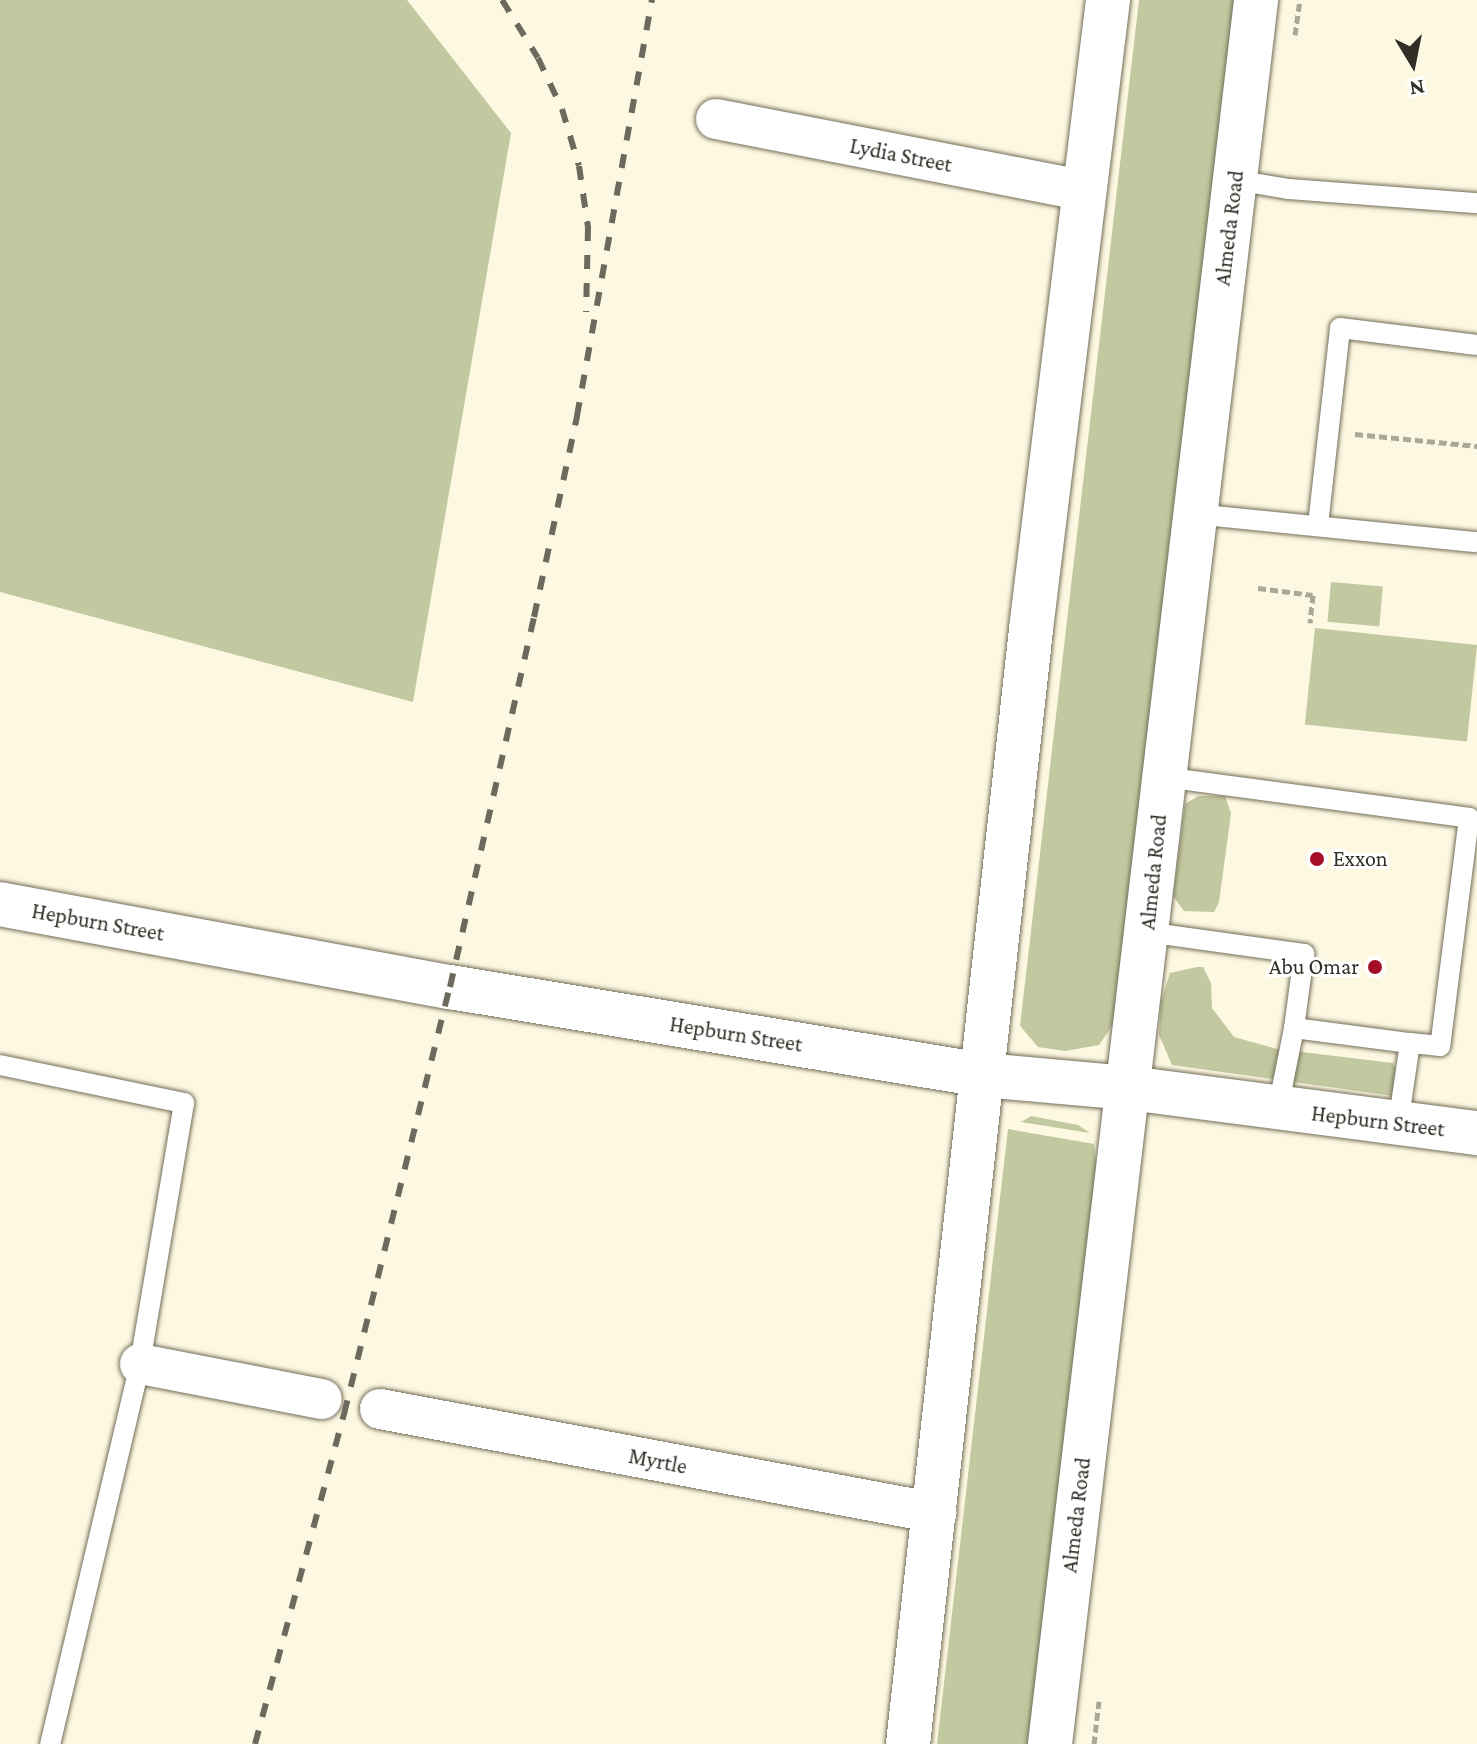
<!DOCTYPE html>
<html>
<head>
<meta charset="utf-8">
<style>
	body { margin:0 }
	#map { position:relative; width:1477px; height:1744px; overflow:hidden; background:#fdf8e1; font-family:"Crimson Pro",serif }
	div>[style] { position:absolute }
	.green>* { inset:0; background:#c2c89f; transform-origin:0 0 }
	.path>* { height:5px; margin-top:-2.5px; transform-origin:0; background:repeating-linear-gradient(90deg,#aca897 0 8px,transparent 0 12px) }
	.roads { filter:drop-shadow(0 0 2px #726d59) drop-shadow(0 0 2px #726d59) }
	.lane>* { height:20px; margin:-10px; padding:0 10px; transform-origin:10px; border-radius:10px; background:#fff }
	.street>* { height:40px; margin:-20px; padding:0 20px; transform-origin:20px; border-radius:20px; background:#fff }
	.secondary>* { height:44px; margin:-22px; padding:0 22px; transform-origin:22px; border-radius:22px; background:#fff }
	.primary>* { height:44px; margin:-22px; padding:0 22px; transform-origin:22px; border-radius:22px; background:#fff }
	.rail>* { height:6px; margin-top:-3px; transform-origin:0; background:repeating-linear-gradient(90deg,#6d6a5d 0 14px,transparent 0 28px) }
	.dots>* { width:22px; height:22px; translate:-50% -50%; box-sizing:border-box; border:4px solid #fff; border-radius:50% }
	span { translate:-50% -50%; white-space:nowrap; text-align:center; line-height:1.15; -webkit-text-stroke:6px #fff; paint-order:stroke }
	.street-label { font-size:22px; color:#302e26 }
	.poi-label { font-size:22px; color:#302e26 }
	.left { translate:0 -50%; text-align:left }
	.right { translate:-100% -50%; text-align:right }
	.north { position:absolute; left:1373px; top:24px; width:80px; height:80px; -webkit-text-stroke:6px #fff; paint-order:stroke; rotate:170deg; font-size:22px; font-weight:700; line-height:32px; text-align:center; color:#302e26 }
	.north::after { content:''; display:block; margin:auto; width:28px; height:36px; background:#302e26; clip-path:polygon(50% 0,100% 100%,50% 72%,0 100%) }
</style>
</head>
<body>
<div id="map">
	<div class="green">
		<i style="clip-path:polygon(0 0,407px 0,511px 133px,413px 702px,0 592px)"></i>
		<i style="clip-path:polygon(1139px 0,1234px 0,1114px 1023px,1099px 1045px,1065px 1051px,1038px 1047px,1020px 1026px)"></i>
		<i style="left:1331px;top:582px;width:52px;height:40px;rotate:5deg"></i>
		<i style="left:1315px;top:628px;width:163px;height:97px;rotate:6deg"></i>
		<i style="clip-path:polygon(1198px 796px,1225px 796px,1231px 813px,1219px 902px,1214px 912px,1184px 911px,1173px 896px,1185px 804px)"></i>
		<i style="clip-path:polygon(1197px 967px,1203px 967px,1211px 983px,1212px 1008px,1234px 1037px,1277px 1049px,1393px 1063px,1397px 1071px,1394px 1096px,1172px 1065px,1159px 1035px,1161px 1002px,1170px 973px)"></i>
		<i style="clip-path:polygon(1031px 1116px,1078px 1125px,1090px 1133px,1021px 1122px)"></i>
		<i style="clip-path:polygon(1008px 1129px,1094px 1144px,1097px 1171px,1030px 1744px,937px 1744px)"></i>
	</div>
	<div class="path">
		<i style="left:1295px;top:35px;width:35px;rotate:-82deg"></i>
		<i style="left:1355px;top:434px;width:123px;rotate:5.6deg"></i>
		<i style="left:1258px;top:588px;width:55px;rotate:7.3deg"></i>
		<i style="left:1313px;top:595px;width:28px;rotate:96deg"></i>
		<i style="left:1094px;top:1744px;width:43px;rotate:-83.4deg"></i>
	</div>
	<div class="roads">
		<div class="lane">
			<i style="left:1235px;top:180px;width:55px;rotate:9.5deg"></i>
			<i style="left:1289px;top:189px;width:189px;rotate:4.3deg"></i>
			<i style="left:1194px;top:514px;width:284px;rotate:5.7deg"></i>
			<i style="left:1318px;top:525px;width:198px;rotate:-83.6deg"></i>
			<i style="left:1340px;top:328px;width:138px;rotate:7.1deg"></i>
			<i style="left:1163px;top:777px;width:309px;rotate:7.6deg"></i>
			<i style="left:1469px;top:818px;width:230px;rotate:97.2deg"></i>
			<i style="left:1440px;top:1046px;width:30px;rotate:-174deg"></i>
			<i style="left:1146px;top:932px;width:160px;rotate:7.9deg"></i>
			<i style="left:1304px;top:954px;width:75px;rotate:97.7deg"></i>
			<i style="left:1294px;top:1028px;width:117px;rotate:7.4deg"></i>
			<i style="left:1410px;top:1043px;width:82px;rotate:98.4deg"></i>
			<i style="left:0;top:1065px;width:188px;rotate:11.7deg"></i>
			<i style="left:184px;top:1103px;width:265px;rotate:99.6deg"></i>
			<i style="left:140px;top:1364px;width:391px;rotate:103.3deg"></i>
			<i style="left:1278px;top:1108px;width:82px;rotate:-78.7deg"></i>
		</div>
		<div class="street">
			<i style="left:716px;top:119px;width:377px;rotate:11deg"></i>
			<i style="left:140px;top:1364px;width:185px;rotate:10.9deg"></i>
			<i style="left:380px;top:1409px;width:566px;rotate:10.59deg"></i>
		</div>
		<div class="secondary">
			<i style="left:0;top:904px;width:458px;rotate:10.5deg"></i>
			<i style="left:450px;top:987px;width:540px;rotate:9.38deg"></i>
			<i style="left:983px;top:1075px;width:147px;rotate:5.1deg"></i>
			<i style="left:1129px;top:1088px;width:351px;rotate:7.4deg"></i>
		</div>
		<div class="primary">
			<i style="left:908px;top:1744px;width:1122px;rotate:-83.7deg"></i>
			<i style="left:1031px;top:629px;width:634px;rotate:-83.02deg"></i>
			<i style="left:1050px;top:1744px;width:1756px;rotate:-83.26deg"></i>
		</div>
	</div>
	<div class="rail">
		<i style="left:502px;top:0;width:68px;rotate:58.2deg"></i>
		<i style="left:538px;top:58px;width:56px;rotate:64.8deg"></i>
		<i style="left:562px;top:109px;width:59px;rotate:73.4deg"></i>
		<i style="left:579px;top:166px;width:62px;rotate:81.6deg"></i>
		<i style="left:588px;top:227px;width:85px;rotate:91.3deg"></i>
		<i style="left:255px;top:1744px;width:342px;rotate:-74.9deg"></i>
		<i style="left:344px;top:1414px;width:440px;rotate:-76.1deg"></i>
		<i style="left:450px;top:987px;width:379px;rotate:-77.2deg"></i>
		<i style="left:534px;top:617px;width:206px;rotate:-77.9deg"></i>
		<i style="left:577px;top:416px;width:423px;rotate:-79.8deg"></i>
	</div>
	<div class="dots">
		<i style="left:1317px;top:859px;background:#a60d29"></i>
		<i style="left:1375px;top:967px;background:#a60d29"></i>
	</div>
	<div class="street-label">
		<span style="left:901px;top:155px;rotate:11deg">Lydia Street</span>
		<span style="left:1229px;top:228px;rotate:-83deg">Almeda Road</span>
		<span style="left:1153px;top:872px;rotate:-84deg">Almeda Road</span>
		<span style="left:98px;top:922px;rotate:10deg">Hepburn Street</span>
		<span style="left:736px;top:1034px;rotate:9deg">Hepburn Street</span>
		<span style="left:1378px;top:1121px;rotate:7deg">Hepburn Street</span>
		<span style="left:658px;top:1461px;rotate:11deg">Myrtle</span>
		<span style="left:1076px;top:1515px;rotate:-83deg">Almeda Road</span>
	</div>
	<div class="poi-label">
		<span class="left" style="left:1333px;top:859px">Exxon</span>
		<span class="right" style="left:1359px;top:967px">Abu Omar</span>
	</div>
	<div class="north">N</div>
</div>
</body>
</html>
